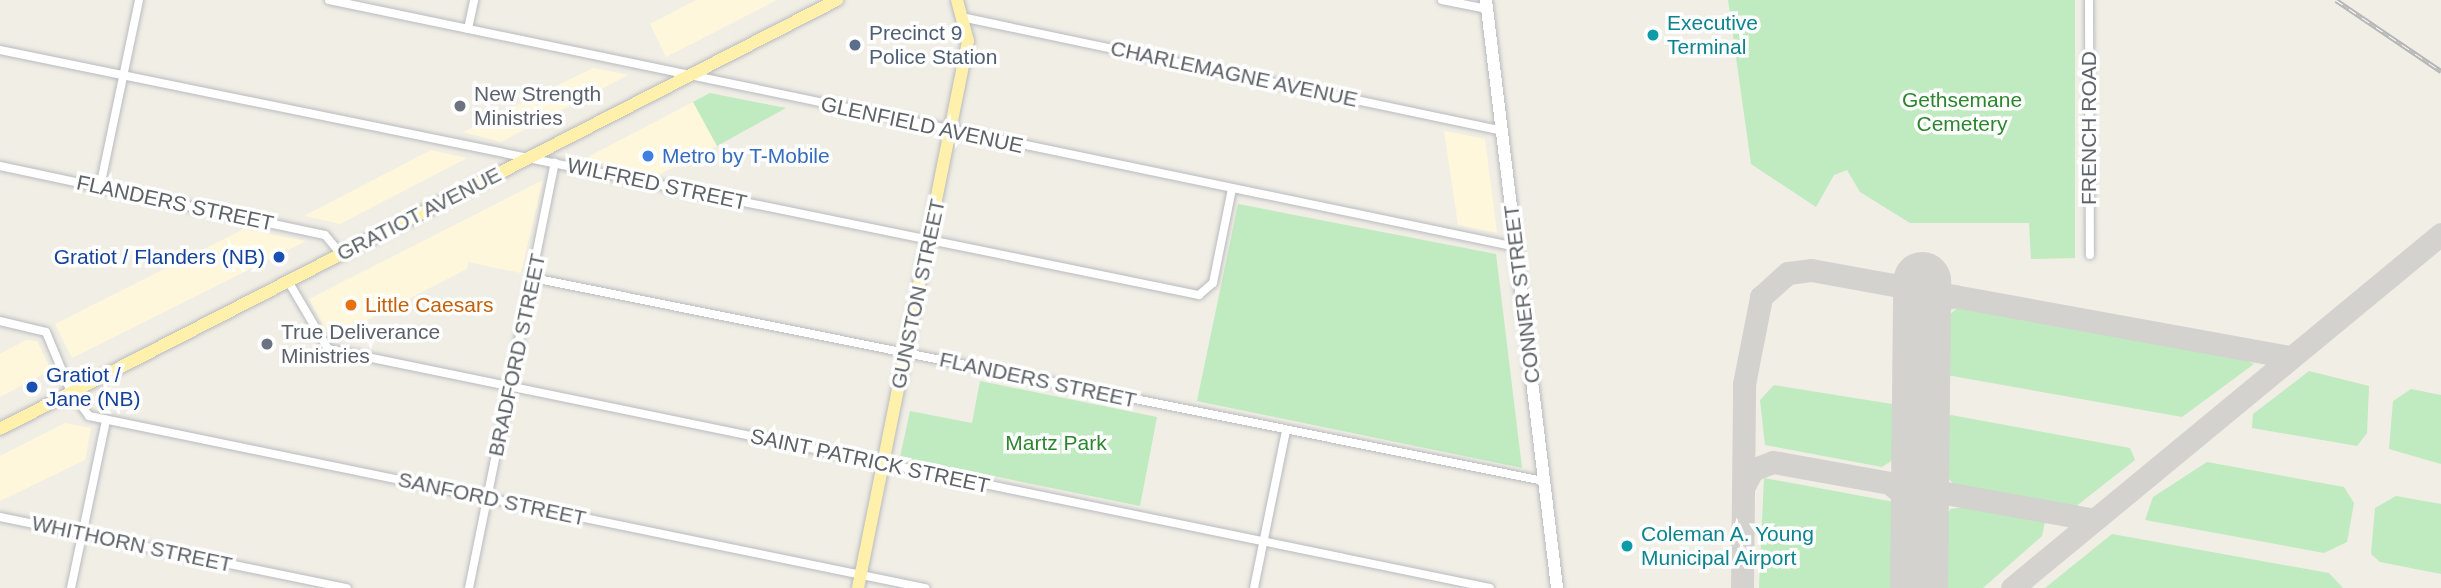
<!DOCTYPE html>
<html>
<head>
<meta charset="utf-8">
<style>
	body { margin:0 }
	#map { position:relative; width:2441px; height:588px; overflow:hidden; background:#f1eee5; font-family:Arial,sans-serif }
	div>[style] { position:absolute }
	.commercial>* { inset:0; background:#fff7dc }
	.green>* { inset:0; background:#c0eac0 }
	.taxiway>* { height:23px; margin:-11.5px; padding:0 11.5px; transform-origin:11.5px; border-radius:11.5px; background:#d3d2ce }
	.runway>* { height:58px; margin:-29px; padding:0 29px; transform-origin:29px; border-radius:29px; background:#d3d2ce }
	.roads { filter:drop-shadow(0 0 2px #b8bbc0) drop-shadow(0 0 2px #b8bbc0) }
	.minor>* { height:8px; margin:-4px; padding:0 4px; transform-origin:4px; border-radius:4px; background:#fff }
	.secondary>* { height:12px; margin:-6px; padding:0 6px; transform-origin:6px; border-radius:6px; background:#fff }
	.primary>* { height:12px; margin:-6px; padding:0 6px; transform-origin:6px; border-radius:6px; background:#fff1ac }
	.rail>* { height:5px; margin-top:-2.5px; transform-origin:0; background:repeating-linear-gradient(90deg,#fff 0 8px,#b5b6b7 0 16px); box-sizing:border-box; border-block:2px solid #b5b6b7 }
	.dots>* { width:19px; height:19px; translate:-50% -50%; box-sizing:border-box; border:4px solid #fff; border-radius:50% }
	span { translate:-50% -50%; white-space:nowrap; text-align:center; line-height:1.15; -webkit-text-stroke:7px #fff; paint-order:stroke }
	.culture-label { font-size:21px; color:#0d838f }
	.left { translate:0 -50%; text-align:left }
	.service-label { font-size:21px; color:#4e5e75 }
	.street-label { font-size:21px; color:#5d6267 }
	.worship-label { font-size:21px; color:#5b616d }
	.park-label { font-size:21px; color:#2e8530 }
	.shop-label { font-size:21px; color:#366cbe }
	.transit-label { font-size:21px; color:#164399 }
	.right { translate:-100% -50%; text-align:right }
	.food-label { font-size:21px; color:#c56008 }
</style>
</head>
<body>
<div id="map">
	<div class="commercial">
		<i style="clip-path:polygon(696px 0,777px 0,666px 57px,650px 24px)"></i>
		<i style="clip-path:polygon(593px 68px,628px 75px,501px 142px,463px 132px)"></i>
		<i style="clip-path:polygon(693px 102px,717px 146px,658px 175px,584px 159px)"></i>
		<i style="clip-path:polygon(1444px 131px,1485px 139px,1497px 233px,1458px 225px)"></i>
		<i style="clip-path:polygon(431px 150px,467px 158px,340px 224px,304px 216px)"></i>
		<i style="clip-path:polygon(543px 180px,521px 273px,468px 262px,467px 269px,330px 339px,309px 299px)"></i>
		<i style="clip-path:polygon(244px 229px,306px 241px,72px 358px,55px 324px)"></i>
		<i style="clip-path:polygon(26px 340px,37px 341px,51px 370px,0 397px,0 354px)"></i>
		<i style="clip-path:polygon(65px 423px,91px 428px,85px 460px,0 501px,0 456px)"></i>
	</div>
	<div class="green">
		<i style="clip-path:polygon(1728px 0,2075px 0,2075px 258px,2031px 259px,2029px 223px,1910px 223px,1860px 192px,1847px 170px,1834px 175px,1816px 207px,1751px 164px)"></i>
		<i style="clip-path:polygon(710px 93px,786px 108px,717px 146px,693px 102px)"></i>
		<i style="clip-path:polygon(1238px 204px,1496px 254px,1522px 468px,1197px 401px)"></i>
		<i style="clip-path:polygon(1957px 308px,2243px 359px,2254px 364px,2182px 417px,1941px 374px,1942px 322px)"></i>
		<i style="clip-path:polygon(2309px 371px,2369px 386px,2367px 433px,2357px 446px,2252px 428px,2253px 414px)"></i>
		<i style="clip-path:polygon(980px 381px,1157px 417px,1140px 506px,900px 457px,910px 411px,972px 423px)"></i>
		<i style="clip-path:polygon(1774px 385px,1892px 404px,1902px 417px,1899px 456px,1882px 467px,1765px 445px,1760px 400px)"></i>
		<i style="clip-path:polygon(2411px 389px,2441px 395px,2441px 464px,2389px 449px,2393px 401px)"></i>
		<i style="clip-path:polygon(1951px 415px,2130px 448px,2135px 460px,2075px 507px,1954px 485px,1941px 469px,1941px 422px)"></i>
		<i style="clip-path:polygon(2207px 462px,2344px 487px,2354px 503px,2347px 542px,2324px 553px,2145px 520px,2153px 497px)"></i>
		<i style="clip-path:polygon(1764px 478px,1894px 502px,1901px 515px,1900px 588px,1759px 588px)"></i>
		<i style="clip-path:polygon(2396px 496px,2441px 504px,2441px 574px,2380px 562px,2371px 554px,2375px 508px)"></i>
		<i style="clip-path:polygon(1965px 507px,2045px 522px,2042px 536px,1983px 588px,1940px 588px,1942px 519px,1951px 509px)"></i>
		<i style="clip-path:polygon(2112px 534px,2329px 573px,2343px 588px,2045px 588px)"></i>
	</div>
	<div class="taxiway">
		<i style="left:1922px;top:316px;width:19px;rotate:-51deg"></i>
		<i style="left:1934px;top:301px;width:22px;rotate:-13deg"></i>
		<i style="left:1891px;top:484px;width:28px;rotate:41deg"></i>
		<i style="left:1912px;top:502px;width:35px;rotate:78deg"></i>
		<i style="left:1743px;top:488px;width:20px;rotate:-63deg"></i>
		<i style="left:1752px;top:470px;width:22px;rotate:-21deg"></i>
		<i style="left:1773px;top:462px;width:326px;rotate:10.2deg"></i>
		<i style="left:1742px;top:588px;width:204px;rotate:-89.4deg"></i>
		<i style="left:1744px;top:384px;width:89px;rotate:-78.9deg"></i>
		<i style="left:1761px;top:297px;width:36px;rotate:-42deg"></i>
		<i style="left:1788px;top:273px;width:23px;rotate:-7deg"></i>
		<i style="left:1811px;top:270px;width:487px;rotate:10.3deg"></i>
		<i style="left:2012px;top:588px;width:556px;rotate:-39.53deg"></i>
	</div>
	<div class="runway">
		<i style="left:1919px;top:588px;width:307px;rotate:-89.4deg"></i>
	</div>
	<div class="roads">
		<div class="minor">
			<i style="left:329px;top:0;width:1212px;rotate:11.75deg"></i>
			<i style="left:1442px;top:0;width:46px;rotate:11.3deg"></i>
			<i style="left:2089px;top:0;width:255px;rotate:89.8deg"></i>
			<i style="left:966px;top:18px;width:549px;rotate:11.88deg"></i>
			<i style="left:468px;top:29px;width:30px;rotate:-78deg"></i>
			<i style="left:0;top:50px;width:1224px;rotate:11.55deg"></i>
			<i style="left:1199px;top:295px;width:18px;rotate:-41deg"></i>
			<i style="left:1213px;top:283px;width:96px;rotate:-78.6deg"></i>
			<i style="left:0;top:166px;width:332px;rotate:12deg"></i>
			<i style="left:325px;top:235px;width:25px;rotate:50deg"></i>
			<i style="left:100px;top:187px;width:191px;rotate:-78.2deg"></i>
			<i style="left:533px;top:278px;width:1030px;rotate:11.36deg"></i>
			<i style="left:288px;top:281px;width:79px;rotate:59.5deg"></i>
			<i style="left:328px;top:349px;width:1186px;rotate:11.62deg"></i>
			<i style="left:0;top:321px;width:47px;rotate:13.4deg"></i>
			<i style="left:46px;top:332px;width:65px;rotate:67.4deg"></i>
			<i style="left:71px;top:392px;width:30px;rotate:53deg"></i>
			<i style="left:89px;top:416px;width:854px;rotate:11.63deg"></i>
			<i style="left:0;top:517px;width:354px;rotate:11.6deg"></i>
			<i style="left:71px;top:588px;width:172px;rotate:-78.2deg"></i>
			<i style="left:469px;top:588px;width:434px;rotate:-78.6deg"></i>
			<i style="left:1254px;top:588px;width:160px;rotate:-78.5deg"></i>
		</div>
		<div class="secondary">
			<i style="left:1486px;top:0;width:592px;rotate:83.11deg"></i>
		</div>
		<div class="primary">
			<i style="left:0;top:429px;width:941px;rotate:-27.14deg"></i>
			<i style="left:858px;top:588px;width:558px;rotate:-78.63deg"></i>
			<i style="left:968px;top:41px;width:42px;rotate:-105deg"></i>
		</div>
	</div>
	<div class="rail">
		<i style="left:2336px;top:0;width:127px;rotate:34.1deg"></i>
	</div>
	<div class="dots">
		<i style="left:1653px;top:35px;background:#0f9aa8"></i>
		<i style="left:855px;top:45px;background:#5c6f8a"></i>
		<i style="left:460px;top:106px;background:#6b7280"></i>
		<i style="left:648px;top:156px;background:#3f7fe0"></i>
		<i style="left:279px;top:257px;background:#1a4fb4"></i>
		<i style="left:351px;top:305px;background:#e8710a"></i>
		<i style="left:267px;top:344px;background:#6b7280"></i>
		<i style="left:32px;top:387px;background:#1a4fb4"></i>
		<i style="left:1627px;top:546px;background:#0f9aa8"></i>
	</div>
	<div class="culture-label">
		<span class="left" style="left:1667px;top:35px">Executive<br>Terminal</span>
		<span class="left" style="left:1641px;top:546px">Coleman A. Young<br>Municipal Airport</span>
	</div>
	<div class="service-label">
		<span class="left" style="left:869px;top:45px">Precinct 9<br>Police Station</span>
	</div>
	<div class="street-label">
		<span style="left:1234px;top:74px;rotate:12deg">CHARLEMAGNE AVENUE</span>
		<span style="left:922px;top:125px;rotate:12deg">GLENFIELD AVENUE</span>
		<span style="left:2089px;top:128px;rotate:-90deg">FRENCH ROAD</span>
		<span style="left:657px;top:184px;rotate:12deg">WILFRED STREET</span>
		<span style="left:175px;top:203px;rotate:12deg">FLANDERS STREET</span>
		<span style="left:419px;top:214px;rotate:-27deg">GRATIOT AVENUE</span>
		<span style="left:918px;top:294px;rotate:-78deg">GUNSTON STREET</span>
		<span style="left:1522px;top:294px;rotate:-97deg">CONNER STREET</span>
		<span style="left:517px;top:355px;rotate:-78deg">BRADFORD STREET</span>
		<span style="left:1038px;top:380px;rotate:12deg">FLANDERS STREET</span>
		<span style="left:870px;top:461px;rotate:12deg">SAINT PATRICK STREET</span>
		<span style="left:492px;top:499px;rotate:12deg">SANFORD STREET</span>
		<span style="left:132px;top:544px;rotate:12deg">WHITHORN STREET</span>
	</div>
	<div class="worship-label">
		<span class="left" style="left:474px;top:106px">New Strength<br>Ministries</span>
		<span class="left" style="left:281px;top:344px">True Deliverance<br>Ministries</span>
	</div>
	<div class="park-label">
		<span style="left:1962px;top:112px">Gethsemane<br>Cemetery</span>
		<span style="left:1056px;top:443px">Martz Park</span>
	</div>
	<div class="shop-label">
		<span class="left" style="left:662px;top:156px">Metro by T-Mobile</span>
	</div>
	<div class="transit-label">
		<span class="right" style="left:265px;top:257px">Gratiot / Flanders (NB)</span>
		<span class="left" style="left:46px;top:387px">Gratiot /<br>Jane (NB)</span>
	</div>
	<div class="food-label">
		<span class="left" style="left:365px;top:305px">Little Caesars</span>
	</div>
</div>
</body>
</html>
